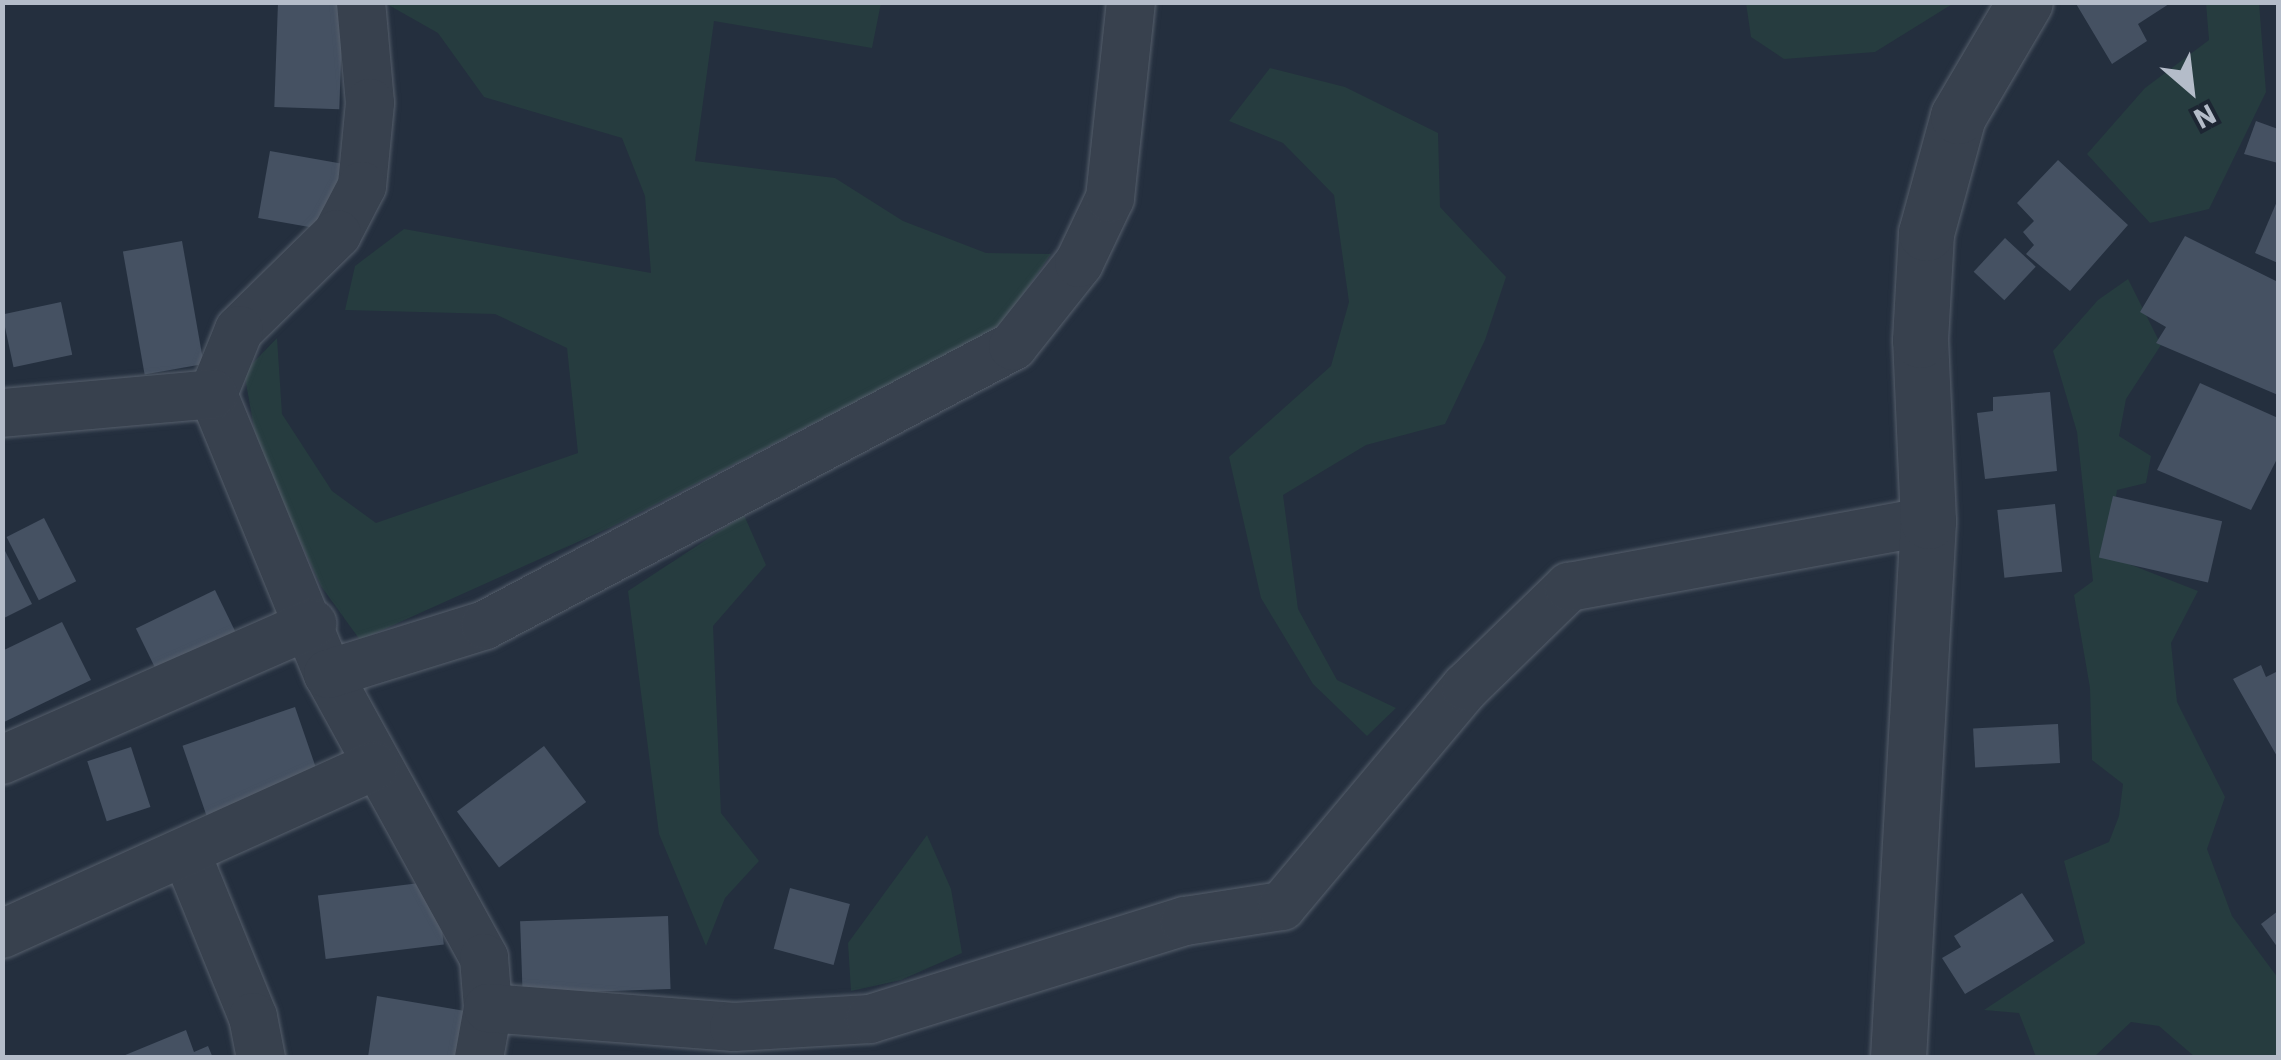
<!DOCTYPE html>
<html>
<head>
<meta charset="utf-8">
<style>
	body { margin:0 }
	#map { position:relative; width:2281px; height:1060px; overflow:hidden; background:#242f3e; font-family:"IBM Plex Sans",sans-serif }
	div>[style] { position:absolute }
	.green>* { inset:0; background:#263c3f }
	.building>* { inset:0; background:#455162; transform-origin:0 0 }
	.roads { filter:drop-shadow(0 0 2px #565f6c) drop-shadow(0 0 2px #565f6c) }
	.minor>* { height:48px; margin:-24px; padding:0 24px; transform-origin:24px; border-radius:24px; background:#38414e }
	.tertiary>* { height:55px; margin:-27.5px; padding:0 27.5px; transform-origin:27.5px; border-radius:27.5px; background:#38414e }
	span { translate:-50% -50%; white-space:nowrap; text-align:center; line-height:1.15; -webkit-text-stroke:10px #1d2633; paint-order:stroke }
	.frame { position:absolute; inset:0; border:5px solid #b4bcc9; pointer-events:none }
	.north { position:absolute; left:2141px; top:40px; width:100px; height:100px; -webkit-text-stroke:8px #1d2633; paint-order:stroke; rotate:152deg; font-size:28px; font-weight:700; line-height:40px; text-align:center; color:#b4bcc9 }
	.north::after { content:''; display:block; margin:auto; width:35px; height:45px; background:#b4bcc9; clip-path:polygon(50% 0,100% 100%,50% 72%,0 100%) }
</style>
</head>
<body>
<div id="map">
	<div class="green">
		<i style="clip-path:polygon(385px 3px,881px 3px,872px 48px,714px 21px,695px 161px,835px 178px,903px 221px,986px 253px,1051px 254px,1000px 328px,611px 527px,360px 640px,321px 586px,258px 450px,244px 372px,277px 338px,282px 414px,332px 491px,376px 523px,578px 453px,567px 348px,495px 314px,345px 310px,355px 266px,404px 229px,651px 273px,645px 196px,622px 138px,484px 97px,438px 33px)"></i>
		<i style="clip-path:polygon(1746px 3px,1746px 2px,1954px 3px,1875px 52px,1784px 59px,1751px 37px)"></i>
		<i style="clip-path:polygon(2206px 3px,2259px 3px,2266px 92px,2209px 209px,2150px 223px,2087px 154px,2145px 88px,2209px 40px)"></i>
		<i style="clip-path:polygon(1270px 68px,1345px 87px,1438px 133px,1440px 207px,1506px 277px,1485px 340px,1445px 424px,1366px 445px,1283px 495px,1298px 609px,1337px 680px,1396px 708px,1367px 736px,1313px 684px,1261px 598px,1229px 457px,1331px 366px,1349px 302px,1334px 195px,1283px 143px,1229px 121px)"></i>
		<i style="clip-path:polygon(2128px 279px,2161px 345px,2126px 399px,2119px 436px,2151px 456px,2146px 483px,2117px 490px,2106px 555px,2198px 591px,2171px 643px,2177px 702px,2225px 797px,2207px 849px,2232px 916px,2278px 978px,2278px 1057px,2195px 1057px,2159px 1026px,2131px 1022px,2094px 1057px,2036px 1057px,2019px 1013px,1984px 1010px,2085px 943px,2064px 861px,2109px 842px,2119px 816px,2123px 784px,2092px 760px,2090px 688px,2074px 595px,2093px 581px,2077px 432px,2053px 351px,2098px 300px)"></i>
		<i style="clip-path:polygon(744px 515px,766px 565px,713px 626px,721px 813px,759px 861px,725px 898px,706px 946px,659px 834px,628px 591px)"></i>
		<i style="clip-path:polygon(927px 835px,951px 889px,962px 953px,901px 980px,851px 991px,848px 943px)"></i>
	</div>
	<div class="building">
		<i style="left:278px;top:2px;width:65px;height:105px;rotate:2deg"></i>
		<i style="clip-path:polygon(2075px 2px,2172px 2px,2138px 24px,2147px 41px,2112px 64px)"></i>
		<i style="clip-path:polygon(2256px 121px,2278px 129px,2278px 163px,2244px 154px)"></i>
		<i style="left:270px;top:151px;width:72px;height:68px;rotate:10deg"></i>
		<i style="clip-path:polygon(2058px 160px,2128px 225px,2070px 291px,2026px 254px,2034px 245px,2023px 232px,2034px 221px,2017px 203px)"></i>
		<i style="clip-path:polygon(2278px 199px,2278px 263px,2255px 253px)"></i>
		<i style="clip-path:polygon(2185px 236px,2278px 282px,2278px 395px,2156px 343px,2166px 327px,2140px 312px)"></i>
		<i style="left:2005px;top:238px;width:42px;height:46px;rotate:43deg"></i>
		<i style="left:182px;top:241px;width:125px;height:60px;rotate:80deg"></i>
		<i style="left:61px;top:302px;width:54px;height:60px;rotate:78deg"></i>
		<i style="clip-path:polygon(2200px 383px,2278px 418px,2278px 457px,2251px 510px,2157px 470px)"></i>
		<i style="clip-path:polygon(2050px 392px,2057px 471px,1985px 479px,1977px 413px,1993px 411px,1993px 397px)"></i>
		<i style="left:2113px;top:496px;width:112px;height:63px;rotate:13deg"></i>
		<i style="left:2055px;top:504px;width:68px;height:58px;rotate:84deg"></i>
		<i style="left:44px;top:518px;width:71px;height:42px;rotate:63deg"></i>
		<i style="clip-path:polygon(2px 545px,32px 604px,2px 619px)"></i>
		<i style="left:215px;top:590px;width:59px;height:88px;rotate:64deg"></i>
		<i style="clip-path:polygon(62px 622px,91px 680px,2px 723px,2px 651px)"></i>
		<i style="clip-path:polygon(2261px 665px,2266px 677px,2278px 671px,2278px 758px,2233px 679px)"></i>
		<i style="left:295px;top:707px;width:75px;height:119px;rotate:71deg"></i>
		<i style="left:2058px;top:724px;width:39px;height:85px;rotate:87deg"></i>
		<i style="left:544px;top:746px;width:70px;height:109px;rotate:53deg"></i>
		<i style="left:131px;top:747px;width:63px;height:46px;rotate:72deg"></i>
		<i style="left:436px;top:881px;width:64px;height:119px;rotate:83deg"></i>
		<i style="left:790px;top:888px;width:62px;height:63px;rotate:15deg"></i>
		<i style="clip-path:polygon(2022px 893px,2054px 941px,1965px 994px,1942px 958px,1961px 947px,1954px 936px)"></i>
		<i style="clip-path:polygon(2278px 911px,2278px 948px,2261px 924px)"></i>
		<i style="left:668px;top:916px;width:73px;height:148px;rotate:88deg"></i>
		<i style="clip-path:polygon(377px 996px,471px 1012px,463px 1058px,368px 1057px)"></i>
		<i style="clip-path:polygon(186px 1030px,194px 1052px,208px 1046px,213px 1058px,118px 1058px)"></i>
	</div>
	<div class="roads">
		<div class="minor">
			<i style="left:361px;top:2px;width:101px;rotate:84.9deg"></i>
			<i style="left:370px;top:103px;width:83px;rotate:95.5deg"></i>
			<i style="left:362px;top:186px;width:54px;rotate:117.5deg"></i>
			<i style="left:337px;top:234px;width:137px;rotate:135.6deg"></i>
			<i style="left:239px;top:330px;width:69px;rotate:112.1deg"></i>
			<i style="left:213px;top:394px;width:303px;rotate:67.7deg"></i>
			<i style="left:328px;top:674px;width:324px;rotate:61.2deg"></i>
			<i style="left:484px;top:958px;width:50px;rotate:85.4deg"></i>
			<i style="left:488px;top:1008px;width:51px;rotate:100.2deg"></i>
			<i style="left:2px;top:413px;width:212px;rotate:-5.1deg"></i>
			<i style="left:328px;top:674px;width:164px;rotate:-17.3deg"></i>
			<i style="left:485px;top:625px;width:597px;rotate:-27.85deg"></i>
			<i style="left:1013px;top:346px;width:106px;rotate:-51.5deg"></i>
			<i style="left:1079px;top:263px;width:72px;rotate:-64.5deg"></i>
			<i style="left:1110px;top:198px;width:197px;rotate:-83.9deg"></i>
			<i style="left:2px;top:760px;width:339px;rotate:-23.7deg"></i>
			<i style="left:186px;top:853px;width:177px;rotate:67.8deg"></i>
			<i style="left:253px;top:1017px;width:42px;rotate:79deg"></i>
			<i style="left:2px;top:934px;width:408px;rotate:-24.3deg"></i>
			<i style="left:488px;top:1008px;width:247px;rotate:4.4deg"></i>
			<i style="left:734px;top:1027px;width:136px;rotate:-3.4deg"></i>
			<i style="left:870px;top:1019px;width:330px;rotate:-17.3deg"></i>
			<i style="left:1185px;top:921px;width:98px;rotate:-8.8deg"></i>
			<i style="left:1282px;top:906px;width:286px;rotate:-50deg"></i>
			<i style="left:1466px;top:687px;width:144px;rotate:-44.2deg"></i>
			<i style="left:1569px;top:587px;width:365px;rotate:-10.4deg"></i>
		</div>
		<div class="tertiary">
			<i style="left:1898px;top:1058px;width:538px;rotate:-86.8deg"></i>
			<i style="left:1928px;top:521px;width:181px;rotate:-92.5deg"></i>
			<i style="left:1920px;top:340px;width:107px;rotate:-86.8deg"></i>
			<i style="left:1926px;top:233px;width:121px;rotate:-74.7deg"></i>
			<i style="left:1958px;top:116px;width:132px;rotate:-59.6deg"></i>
		</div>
	</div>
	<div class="frame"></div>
	<div class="north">N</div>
</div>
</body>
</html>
